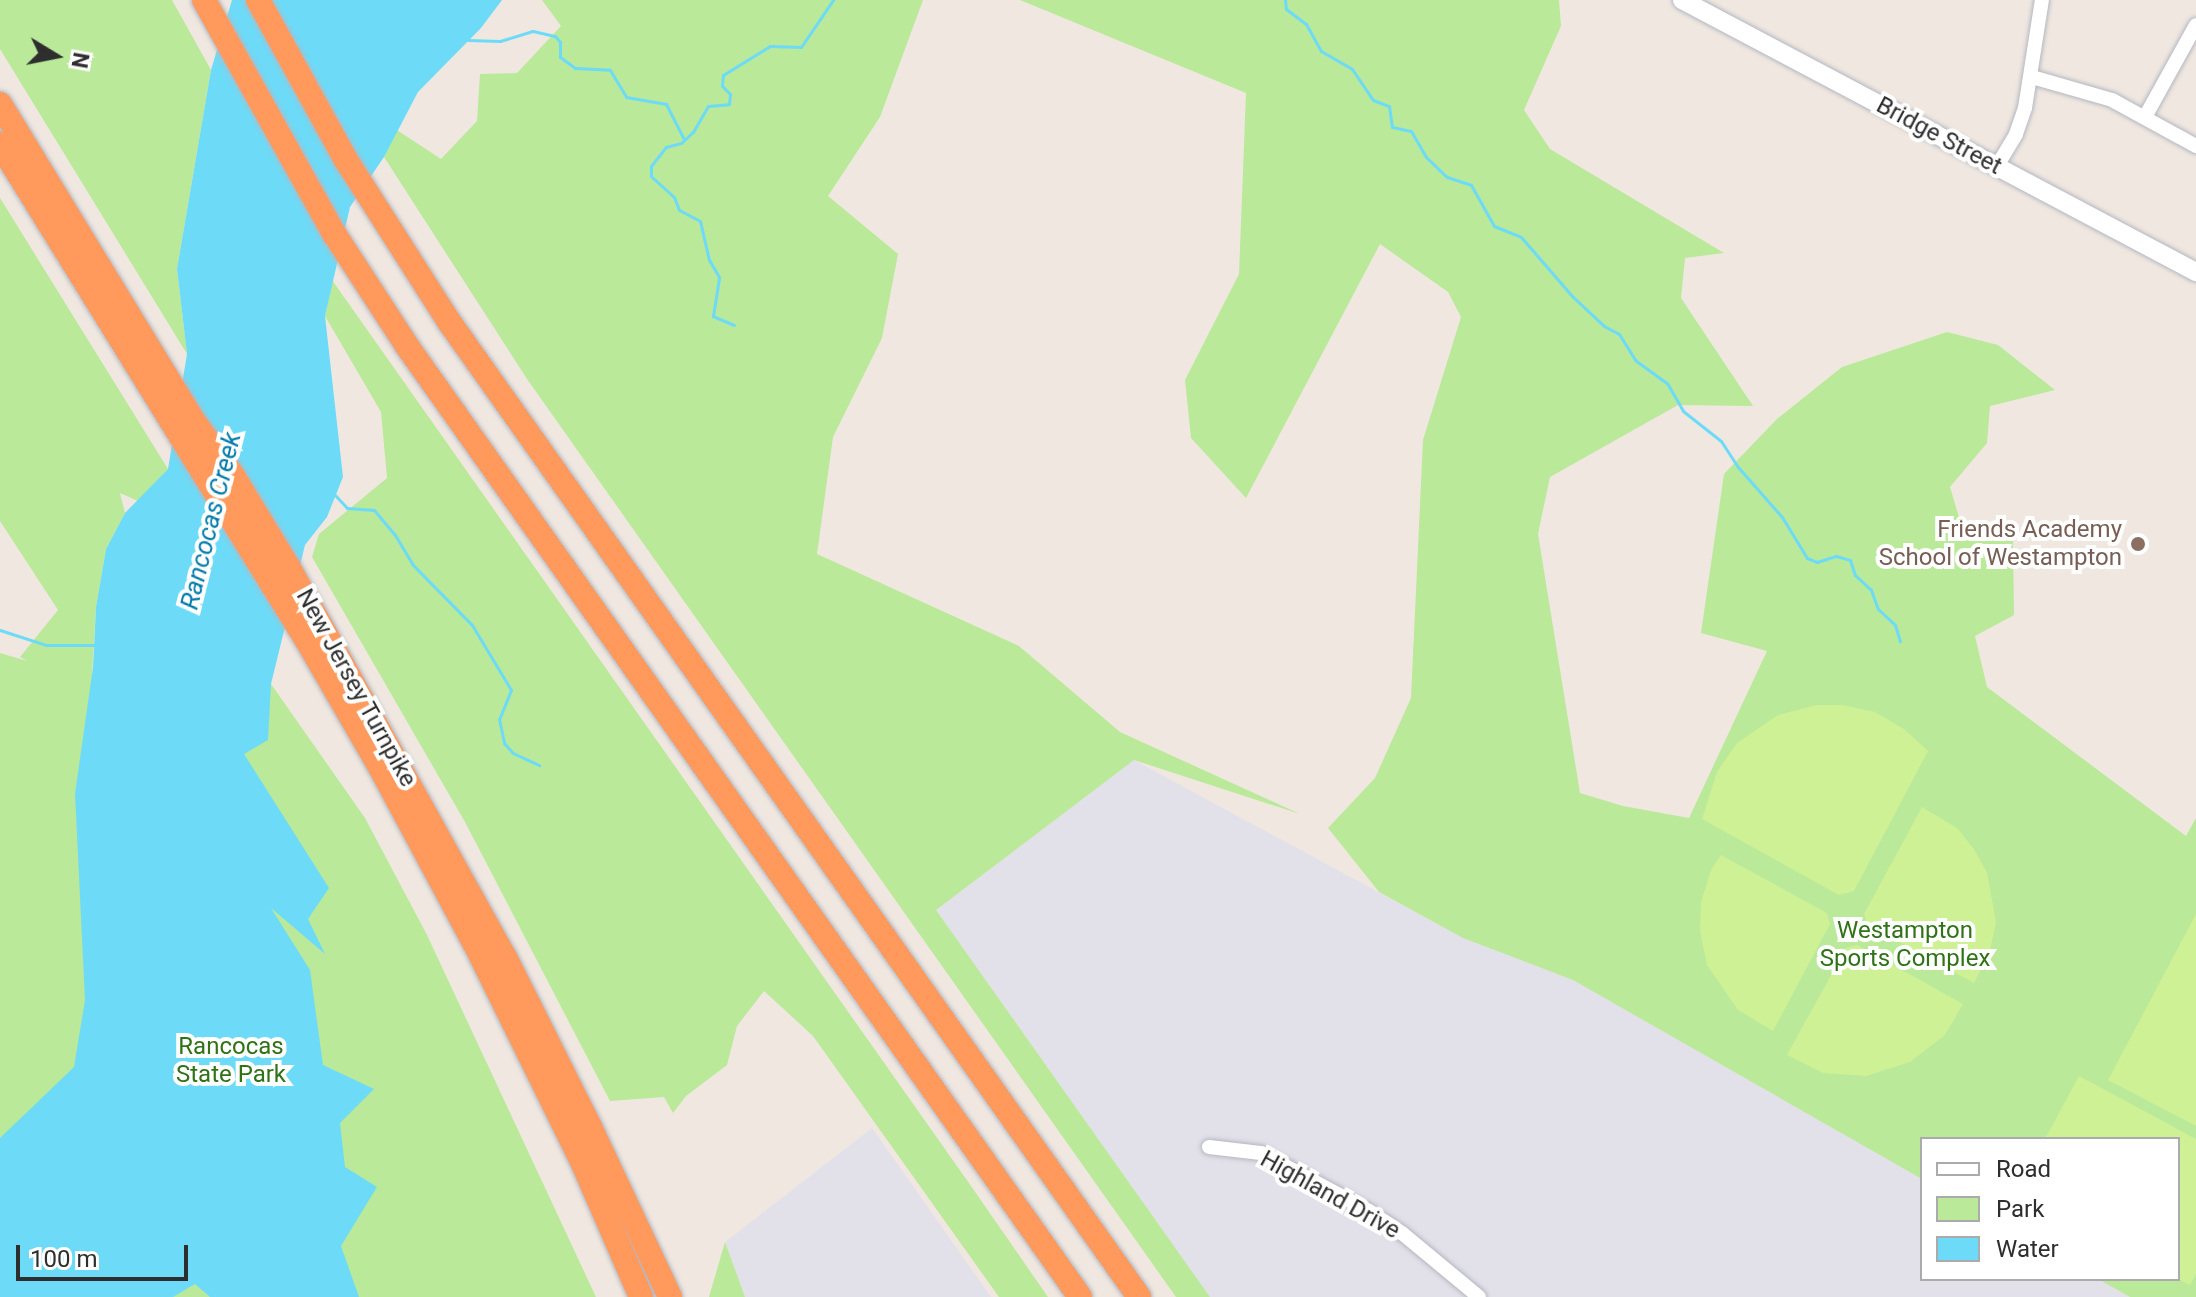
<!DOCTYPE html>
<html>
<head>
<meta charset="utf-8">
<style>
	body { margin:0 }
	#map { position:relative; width:2196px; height:1297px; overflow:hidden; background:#f0e8e0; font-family:Roboto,sans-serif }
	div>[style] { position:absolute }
	.industrial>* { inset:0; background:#e2e0e8 }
	.green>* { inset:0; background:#b9e999 }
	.pitch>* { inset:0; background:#cff195 }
	.water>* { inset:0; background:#6ddbf7 }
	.stream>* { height:3px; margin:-1.5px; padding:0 1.5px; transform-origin:1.5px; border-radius:1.5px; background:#6ddbf7 }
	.roads { filter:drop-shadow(0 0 2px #b4b7c2) drop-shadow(0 0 2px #b4b7c2) }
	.minor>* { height:14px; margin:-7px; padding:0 7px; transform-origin:7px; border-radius:7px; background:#fff }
	.secondary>* { height:18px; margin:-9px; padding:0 9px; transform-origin:9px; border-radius:9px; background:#fff }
	.motorway>* { height:24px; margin:-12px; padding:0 12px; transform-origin:12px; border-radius:12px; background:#ff995c }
	.dots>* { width:22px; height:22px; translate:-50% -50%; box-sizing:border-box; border:4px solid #fff; border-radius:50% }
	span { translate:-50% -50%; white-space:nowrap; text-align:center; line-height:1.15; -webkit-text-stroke:8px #fff; paint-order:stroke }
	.street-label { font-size:24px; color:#2e2e2e }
	.education-label { font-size:24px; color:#785e54 }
	.right { translate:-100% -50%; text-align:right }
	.park-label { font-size:24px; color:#2f7316 }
	.water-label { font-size:26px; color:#047cac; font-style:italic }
	.legend { position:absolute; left:1920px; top:1137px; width:260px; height:144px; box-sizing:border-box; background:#fff; border:2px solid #ababab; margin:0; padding:10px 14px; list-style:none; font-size:24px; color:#2e2e2e }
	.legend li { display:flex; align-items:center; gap:16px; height:40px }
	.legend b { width:40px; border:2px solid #ababab }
	.north { position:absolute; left:16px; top:16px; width:80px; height:80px; -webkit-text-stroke:6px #fff; paint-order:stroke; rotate:100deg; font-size:22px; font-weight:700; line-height:32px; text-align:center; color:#2e2e2e }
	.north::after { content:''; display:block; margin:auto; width:28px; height:36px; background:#2e2e2e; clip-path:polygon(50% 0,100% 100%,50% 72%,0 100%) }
	.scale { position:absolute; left:16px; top:1245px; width:172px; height:36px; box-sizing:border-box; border:4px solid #2e2e2e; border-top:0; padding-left:10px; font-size:24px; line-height:28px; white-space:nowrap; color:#2e2e2e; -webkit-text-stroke:6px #fff; paint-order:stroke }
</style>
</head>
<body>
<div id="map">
	<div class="industrial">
		<i style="clip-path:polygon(1134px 760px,1463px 938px,1573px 980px,1922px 1179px,1922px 1279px,2098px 1279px,2130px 1297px,1210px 1297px,936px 910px)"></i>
		<i style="clip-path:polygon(872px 1128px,991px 1297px,745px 1297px,725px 1242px)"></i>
	</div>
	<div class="green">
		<i style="clip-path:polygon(0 0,172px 0,211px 70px,177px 269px,187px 354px,0 49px)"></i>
		<i style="clip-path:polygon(542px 0,923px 0,880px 117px,828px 196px,898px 254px,882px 338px,833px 437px,817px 554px,1019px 646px,1120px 732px,1300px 814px,1134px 760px,936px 910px,1210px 1297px,1176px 1297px,527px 379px,384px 157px,397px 130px,441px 159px,477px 121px,480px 74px,517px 73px,561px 26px)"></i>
		<i style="clip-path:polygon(1020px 0,1559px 0,1561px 26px,1524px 110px,1550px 149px,1724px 253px,1685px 258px,1681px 298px,1753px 406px,1678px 405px,1550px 477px,1538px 534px,1580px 793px,1623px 806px,1689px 818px,1767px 651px,1701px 633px,1724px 474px,1777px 419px,1842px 367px,1947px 332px,1998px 345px,2055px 390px,1990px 406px,1987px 443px,1950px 487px,1963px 531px,2013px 541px,2014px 615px,1975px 636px,1987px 687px,2186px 836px,2196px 818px,2196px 1297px,2130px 1297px,2098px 1279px,2178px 1279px,2178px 1139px,1922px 1139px,1922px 1179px,1573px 980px,1463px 938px,1379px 892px,1328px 828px,1375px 778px,1411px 698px,1423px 440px,1461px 317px,1448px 292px,1380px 244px,1246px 498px,1191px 438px,1185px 380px,1239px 274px,1246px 93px)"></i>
		<i style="clip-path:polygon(0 198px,168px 469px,138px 501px,120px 493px,125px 513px,106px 549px,96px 607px,92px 674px,271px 684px,365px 818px,427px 935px,596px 1297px,0 1297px,0 653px,27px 661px,20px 657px,58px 610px,0 521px)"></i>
		<i style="clip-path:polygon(332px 280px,971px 1186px,1048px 1297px,999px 1297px,813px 1036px,764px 991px,737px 1026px,727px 1065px,686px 1096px,673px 1113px,664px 1097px,610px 1101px,465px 822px,312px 557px,319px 534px,387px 478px,381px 412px,325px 316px)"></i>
		<i style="clip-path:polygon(725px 1242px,745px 1297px,709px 1297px)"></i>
	</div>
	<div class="pitch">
		<i style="clip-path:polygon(1817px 705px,1843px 705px,1875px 712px,1904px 729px,1928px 751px,1854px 891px,1839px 895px,1702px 819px,1717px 772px,1737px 743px,1778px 715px)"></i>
		<i style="clip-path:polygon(1922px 807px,1957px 828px,1974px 849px,1987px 873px,1996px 922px,1990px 951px,1974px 983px,1868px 925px,1864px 914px)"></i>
		<i style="clip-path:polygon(1721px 855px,1827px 913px,1830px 924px,1773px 1031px,1738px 1010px,1707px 965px,1700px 931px,1701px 902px,1711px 870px)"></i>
		<i style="clip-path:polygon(2196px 914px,2196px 1126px,2108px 1080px)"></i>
		<i style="clip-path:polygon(1857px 945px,1963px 1004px,1945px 1035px,1910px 1062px,1866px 1076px,1823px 1073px,1787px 1055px,1846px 948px)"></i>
		<i style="clip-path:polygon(2079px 1076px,2196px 1139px,2196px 1274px,2190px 1285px,2178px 1279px,2178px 1139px,2045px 1139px)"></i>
	</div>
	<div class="water">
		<i style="clip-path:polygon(232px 0,502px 0,481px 28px,418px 92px,384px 157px,350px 207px,325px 316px,343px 477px,327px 517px,305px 545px,271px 684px,268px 740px,244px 754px,329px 888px,308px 919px,325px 954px,271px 908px,310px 970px,323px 1065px,374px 1089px,340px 1123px,345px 1167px,377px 1187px,341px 1246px,359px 1297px,210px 1297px,195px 1284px,173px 1297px,0 1297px,0 1138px,74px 1067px,85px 1000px,75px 794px,93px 667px,96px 607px,106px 549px,125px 513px,168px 469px,187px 354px,177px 269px,211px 70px)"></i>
	</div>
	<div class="stream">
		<i style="left:1285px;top:0;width:9px;rotate:84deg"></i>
		<i style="left:1286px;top:9px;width:25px;rotate:37deg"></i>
		<i style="left:1306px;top:24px;width:31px;rotate:61deg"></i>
		<i style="left:1321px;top:51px;width:36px;rotate:30deg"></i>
		<i style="left:1352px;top:69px;width:37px;rotate:56deg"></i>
		<i style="left:1373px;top:100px;width:17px;rotate:21deg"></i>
		<i style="left:1389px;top:106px;width:21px;rotate:82deg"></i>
		<i style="left:1392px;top:127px;width:19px;rotate:12deg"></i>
		<i style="left:1411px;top:131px;width:30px;rotate:60deg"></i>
		<i style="left:1426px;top:157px;width:29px;rotate:44deg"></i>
		<i style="left:1447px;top:177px;width:25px;rotate:18deg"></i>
		<i style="left:1471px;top:185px;width:47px;rotate:60.7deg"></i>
		<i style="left:1494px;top:226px;width:29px;rotate:22deg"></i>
		<i style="left:1521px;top:237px;width:79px;rotate:49.1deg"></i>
		<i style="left:1573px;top:297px;width:42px;rotate:43.1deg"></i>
		<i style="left:1604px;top:326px;width:17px;rotate:28deg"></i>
		<i style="left:1619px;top:334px;width:31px;rotate:58deg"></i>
		<i style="left:1635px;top:360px;width:39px;rotate:36deg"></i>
		<i style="left:1667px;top:383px;width:32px;rotate:60deg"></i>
		<i style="left:1683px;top:411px;width:48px;rotate:38.3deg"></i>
		<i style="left:1721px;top:441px;width:31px;rotate:57deg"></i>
		<i style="left:1738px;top:467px;width:67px;rotate:48.7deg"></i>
		<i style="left:1782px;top:517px;width:48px;rotate:58.6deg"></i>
		<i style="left:1807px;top:558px;width:11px;rotate:22deg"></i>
		<i style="left:1817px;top:562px;width:20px;rotate:-18deg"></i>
		<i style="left:1836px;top:556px;width:15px;rotate:16deg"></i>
		<i style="left:1850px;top:560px;width:16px;rotate:72deg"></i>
		<i style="left:1855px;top:575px;width:22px;rotate:43deg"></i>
		<i style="left:1871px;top:590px;width:20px;rotate:70deg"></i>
		<i style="left:1878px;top:609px;width:23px;rotate:43deg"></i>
		<i style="left:1895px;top:625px;width:17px;rotate:73deg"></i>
		<i style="left:468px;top:40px;width:32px;rotate:2deg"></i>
		<i style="left:500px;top:41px;width:34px;rotate:-17deg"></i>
		<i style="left:533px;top:31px;width:23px;rotate:13deg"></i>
		<i style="left:555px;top:36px;width:8px;rotate:50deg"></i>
		<i style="left:560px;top:42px;width:15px;rotate:90deg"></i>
		<i style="left:560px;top:57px;width:19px;rotate:36deg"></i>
		<i style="left:575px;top:68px;width:35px;rotate:3deg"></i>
		<i style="left:610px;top:70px;width:31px;rotate:59deg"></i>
		<i style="left:626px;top:97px;width:41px;rotate:9.9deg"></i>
		<i style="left:666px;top:104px;width:38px;rotate:63deg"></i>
		<i style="left:734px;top:325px;width:23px;rotate:-157deg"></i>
		<i style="left:713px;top:316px;width:39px;rotate:-81deg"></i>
		<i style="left:719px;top:277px;width:20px;rotate:-120deg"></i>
		<i style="left:709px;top:260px;width:40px;rotate:-103deg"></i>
		<i style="left:700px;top:221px;width:24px;rotate:-152deg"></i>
		<i style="left:679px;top:210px;width:14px;rotate:-111deg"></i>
		<i style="left:674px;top:197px;width:31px;rotate:-138deg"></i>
		<i style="left:651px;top:176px;width:10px;rotate:-90deg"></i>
		<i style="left:651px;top:166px;width:24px;rotate:-52deg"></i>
		<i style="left:666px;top:147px;width:16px;rotate:-15deg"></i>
		<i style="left:681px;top:143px;width:16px;rotate:-43deg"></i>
		<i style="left:693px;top:132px;width:30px;rotate:-60deg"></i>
		<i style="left:708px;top:106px;width:21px;rotate:-5deg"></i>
		<i style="left:729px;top:104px;width:10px;rotate:-84deg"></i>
		<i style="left:730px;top:94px;width:11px;rotate:-135deg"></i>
		<i style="left:722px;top:86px;width:11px;rotate:-85deg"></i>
		<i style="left:723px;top:75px;width:55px;rotate:-31.7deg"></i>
		<i style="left:770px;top:46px;width:31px;rotate:2deg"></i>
		<i style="left:801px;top:47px;width:57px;rotate:-55.8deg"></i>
		<i style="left:335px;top:495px;width:18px;rotate:47deg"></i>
		<i style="left:347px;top:508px;width:27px;rotate:4deg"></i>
		<i style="left:374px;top:510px;width:33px;rotate:50deg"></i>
		<i style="left:395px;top:535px;width:35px;rotate:59deg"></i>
		<i style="left:413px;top:565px;width:84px;rotate:45.5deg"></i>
		<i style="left:472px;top:625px;width:76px;rotate:59deg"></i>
		<i style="left:511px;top:690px;width:31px;rotate:112deg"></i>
		<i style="left:499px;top:719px;width:25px;rotate:78deg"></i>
		<i style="left:504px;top:743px;width:13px;rotate:48deg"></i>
		<i style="left:513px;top:753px;width:29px;rotate:25deg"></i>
		<i style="left:0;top:630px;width:48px;rotate:18.1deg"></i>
		<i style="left:46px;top:645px;width:51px"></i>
	</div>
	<div class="roads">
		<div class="minor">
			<i style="left:2032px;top:77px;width:83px;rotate:16deg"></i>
			<i style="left:2112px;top:100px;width:96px;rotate:28.7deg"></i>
			<i style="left:2145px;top:117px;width:105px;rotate:-61deg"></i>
			<i style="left:1997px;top:166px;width:37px;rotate:-59deg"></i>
			<i style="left:2016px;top:134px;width:28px;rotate:-71deg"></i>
			<i style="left:2025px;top:108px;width:109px;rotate:-81.1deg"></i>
			<i style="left:1209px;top:1147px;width:52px;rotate:6.6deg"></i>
			<i style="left:1261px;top:1153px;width:123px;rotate:28.2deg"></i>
			<i style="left:1369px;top:1211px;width:40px;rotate:34deg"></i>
			<i style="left:1402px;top:1233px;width:100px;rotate:39.7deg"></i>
		</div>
		<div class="secondary">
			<i style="left:1682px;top:0;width:582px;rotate:27.89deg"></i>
		</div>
		<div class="motorway">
			<i style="left:204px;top:0;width:269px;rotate:60.9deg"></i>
			<i style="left:335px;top:235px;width:132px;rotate:57deg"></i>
			<i style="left:407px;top:346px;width:1165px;rotate:54.71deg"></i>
			<i style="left:258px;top:0;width:183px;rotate:61.2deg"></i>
			<i style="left:346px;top:160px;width:193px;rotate:57.5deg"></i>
			<i style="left:450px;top:323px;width:1193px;rotate:54.72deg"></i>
			<i style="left:0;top:104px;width:374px;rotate:58.6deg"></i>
			<i style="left:195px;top:423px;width:65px;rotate:54.4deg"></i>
			<i style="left:233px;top:476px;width:108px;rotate:58.7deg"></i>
			<i style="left:289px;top:568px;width:445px;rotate:61deg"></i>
			<i style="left:505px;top:957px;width:192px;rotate:63.4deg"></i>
			<i style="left:591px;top:1129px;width:186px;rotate:64.8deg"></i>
			<i style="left:0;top:144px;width:582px;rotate:58.28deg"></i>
			<i style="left:306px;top:639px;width:150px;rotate:60deg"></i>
			<i style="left:381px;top:769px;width:199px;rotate:61.8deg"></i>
			<i style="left:475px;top:944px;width:247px;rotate:63.8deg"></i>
			<i style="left:584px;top:1166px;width:143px;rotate:66.5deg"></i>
		</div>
	</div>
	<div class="dots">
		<i style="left:2138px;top:544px;background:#8d6e63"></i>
	</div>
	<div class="street-label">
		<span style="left:1939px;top:136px;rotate:28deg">Bridge Street</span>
		<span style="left:356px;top:688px;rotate:61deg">New Jersey Turnpike</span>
		<span style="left:1330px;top:1195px;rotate:29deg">Highland Drive</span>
	</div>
	<div class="education-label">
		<span class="right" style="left:2122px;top:544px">Friends Academy<br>School of Westampton</span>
	</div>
	<div class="park-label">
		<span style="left:1905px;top:945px">Westampton<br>Sports Complex</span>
		<span style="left:231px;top:1061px">Rancocas<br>State Park</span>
	</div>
	<div class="water-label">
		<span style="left:211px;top:521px;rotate:-76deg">Rancocas Creek</span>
	</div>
	<ul class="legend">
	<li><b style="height:10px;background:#fff"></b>Road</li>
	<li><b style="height:22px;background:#b9e999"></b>Park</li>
	<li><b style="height:22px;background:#6ddbf7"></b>Water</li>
	</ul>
	<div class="north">N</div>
	<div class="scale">100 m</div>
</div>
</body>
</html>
